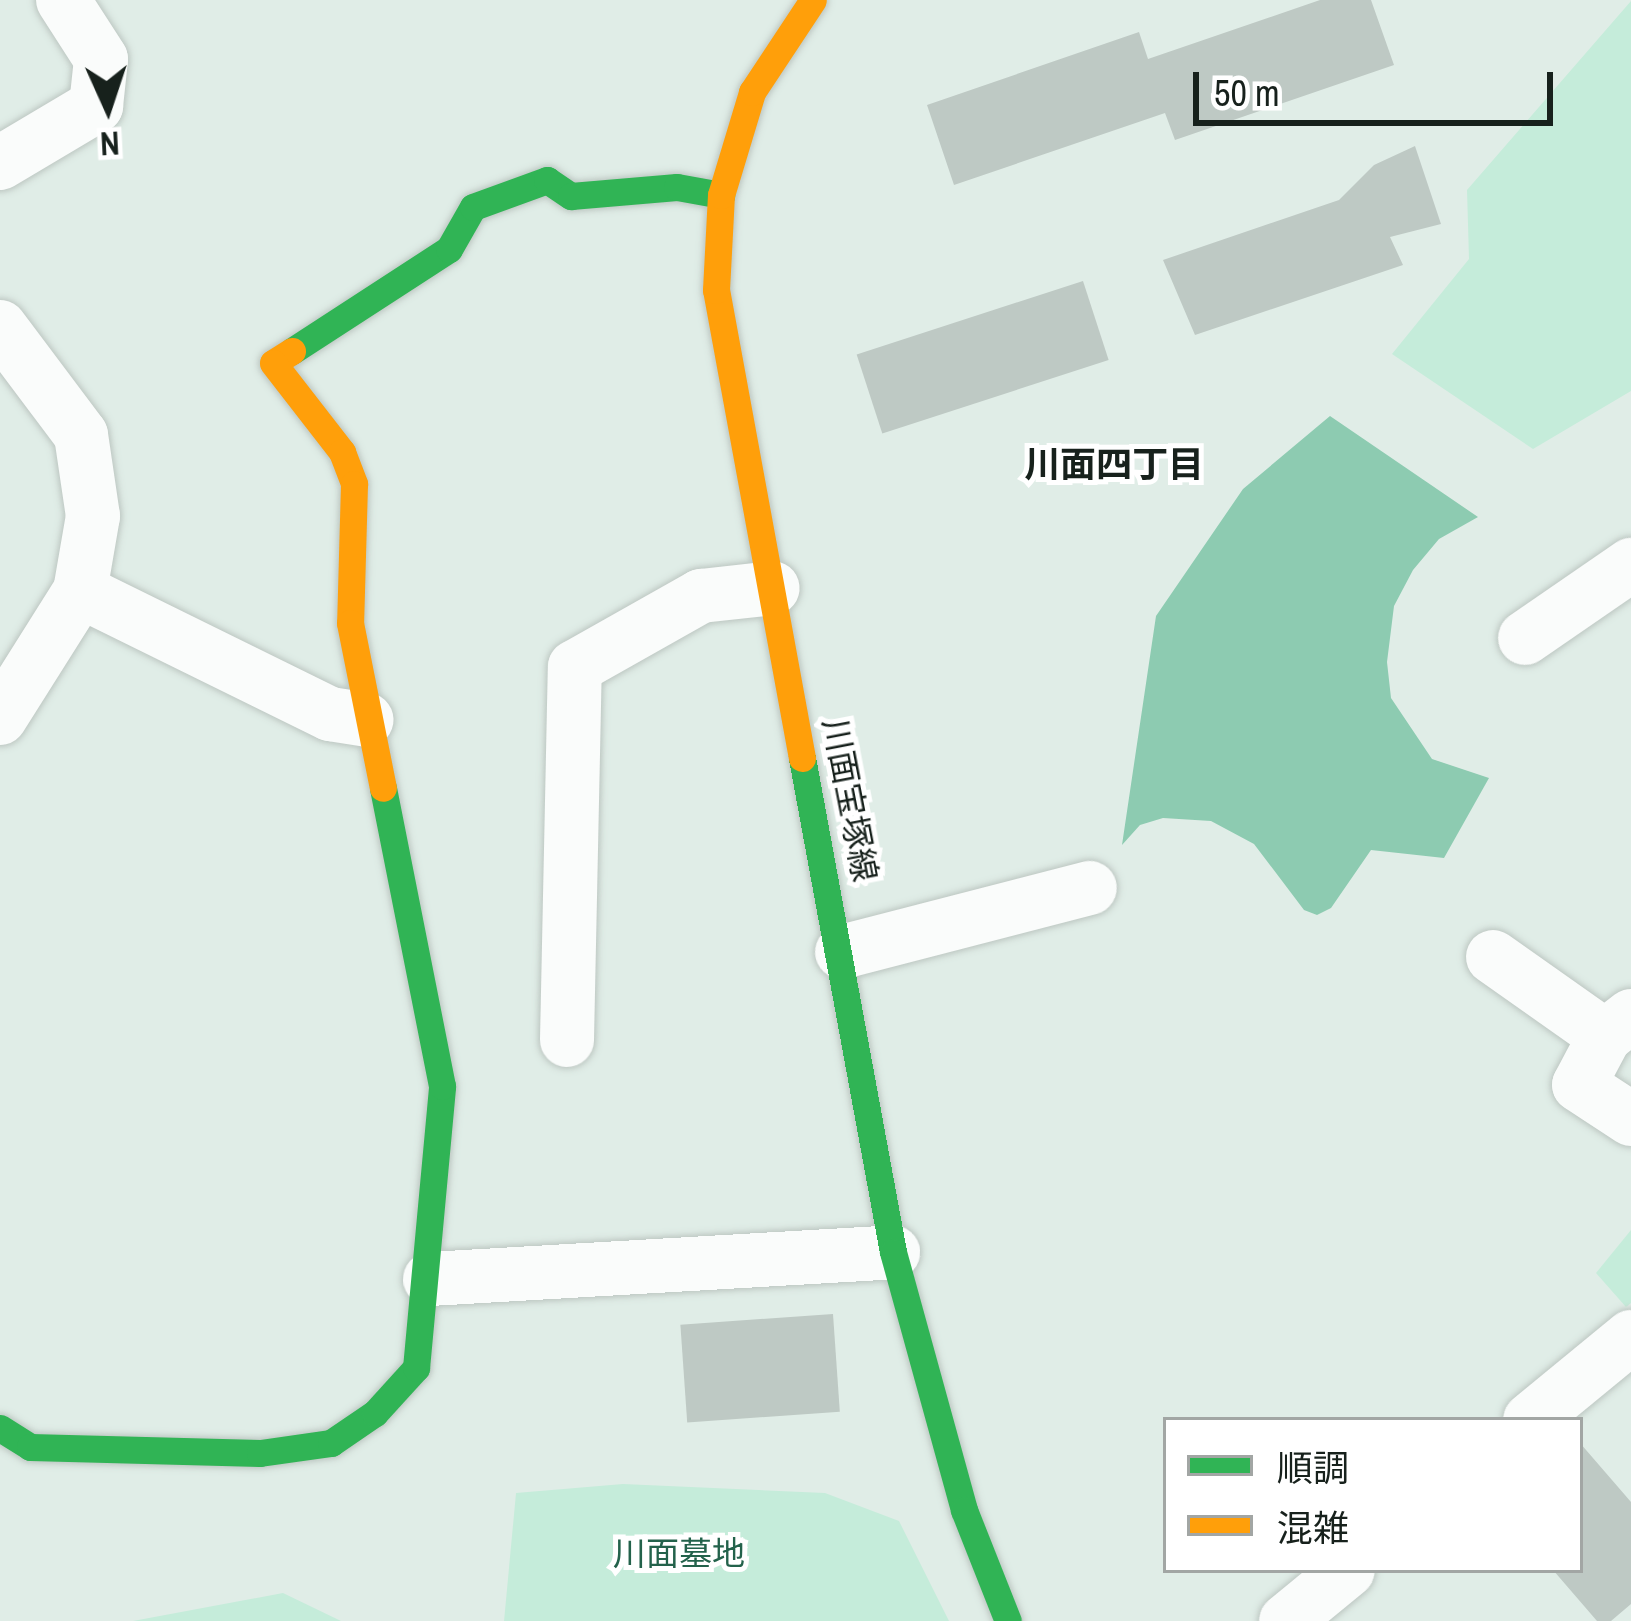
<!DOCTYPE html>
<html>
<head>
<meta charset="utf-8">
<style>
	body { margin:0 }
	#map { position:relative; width:1631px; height:1621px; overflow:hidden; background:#e0ede7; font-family:"Archivo Narrow","Noto Sans JP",sans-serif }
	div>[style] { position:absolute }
	.green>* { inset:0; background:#c5ecda }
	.water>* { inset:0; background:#8dcbb1 }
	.building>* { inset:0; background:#bec9c4; transform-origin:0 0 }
	.roads { filter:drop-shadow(0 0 3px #bdc7c2) drop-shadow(0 0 3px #bdc7c2) }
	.street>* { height:54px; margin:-27px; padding:0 27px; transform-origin:27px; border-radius:27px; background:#fafcfb }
	.fast>* { height:27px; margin:-13.5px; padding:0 13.5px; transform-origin:13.5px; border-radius:13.5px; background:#30b455 }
	.slow>* { height:27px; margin:-13.5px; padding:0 13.5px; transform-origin:13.5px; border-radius:13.5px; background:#ff9f0a }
	span { translate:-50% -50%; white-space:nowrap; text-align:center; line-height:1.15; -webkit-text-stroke:10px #fff; paint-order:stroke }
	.street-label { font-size:33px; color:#17211c }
	.park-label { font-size:33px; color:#23624b }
	.neighbourhood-label { font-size:36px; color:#17211c; font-weight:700 }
	.legend { position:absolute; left:1163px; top:1417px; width:420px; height:156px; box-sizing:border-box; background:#fff; border:3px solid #a2a6a4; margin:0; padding:15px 21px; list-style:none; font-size:36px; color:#17211c }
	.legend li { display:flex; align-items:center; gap:24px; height:60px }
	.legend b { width:60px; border:3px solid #a2a6a4 }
	.north { position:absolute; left:48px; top:48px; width:120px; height:120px; -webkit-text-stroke:9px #fff; paint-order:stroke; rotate:177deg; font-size:33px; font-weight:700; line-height:48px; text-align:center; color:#17211c }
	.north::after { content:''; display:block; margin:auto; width:42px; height:54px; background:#17211c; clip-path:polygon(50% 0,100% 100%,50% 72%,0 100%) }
	.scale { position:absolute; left:1193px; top:72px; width:360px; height:54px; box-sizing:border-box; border:6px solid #17211c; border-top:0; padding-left:15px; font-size:36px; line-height:42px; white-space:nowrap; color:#17211c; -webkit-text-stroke:9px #fff; paint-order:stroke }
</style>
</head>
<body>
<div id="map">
	<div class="green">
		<i style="clip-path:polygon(1631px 1px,1631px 391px,1533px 449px,1392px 354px,1469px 259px,1467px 190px)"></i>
		<i style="clip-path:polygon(1631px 1230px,1631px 1303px,1626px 1307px,1596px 1273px)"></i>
		<i style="clip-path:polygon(623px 1484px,825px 1493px,899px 1521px,949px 1621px,504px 1621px,516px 1493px)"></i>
		<i style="clip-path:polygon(283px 1593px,341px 1621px,133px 1621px)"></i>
	</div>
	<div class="water">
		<i style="clip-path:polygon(1330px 416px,1478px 517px,1439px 539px,1413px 570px,1394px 606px,1387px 662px,1391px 698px,1432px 759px,1489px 778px,1444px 858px,1371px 850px,1331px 908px,1317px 915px,1304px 910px,1254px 844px,1211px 821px,1163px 818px,1140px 825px,1122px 845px,1156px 616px,1243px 489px)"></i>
	</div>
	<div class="building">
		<i style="clip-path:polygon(1320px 0,1371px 0,1394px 65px,1175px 140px,1165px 113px,954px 185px,927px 105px,1139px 32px,1148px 59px)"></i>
		<i style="clip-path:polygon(1415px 146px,1441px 224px,1390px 237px,1403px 265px,1195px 335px,1163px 260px,1339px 200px,1374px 165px)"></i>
		<i style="left:1083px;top:281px;width:83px;height:238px;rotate:72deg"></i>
		<i style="left:833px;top:1314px;width:98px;height:153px;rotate:86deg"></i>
		<i style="clip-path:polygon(1580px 1443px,1631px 1502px,1631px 1604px,1611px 1621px,1597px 1621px,1553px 1570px,1580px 1570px)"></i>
	</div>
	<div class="roads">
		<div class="street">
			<i style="left:0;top:163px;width:112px;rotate:-30.7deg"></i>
			<i style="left:96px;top:106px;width:47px;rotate:-83.9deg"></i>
			<i style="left:101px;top:59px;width:70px;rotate:-122.8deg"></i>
			<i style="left:0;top:327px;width:135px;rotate:53.1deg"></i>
			<i style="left:81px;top:435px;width:82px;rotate:81.6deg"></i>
			<i style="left:93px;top:516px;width:76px;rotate:99.8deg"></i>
			<i style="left:80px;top:591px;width:150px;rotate:122.2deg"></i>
			<i style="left:80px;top:591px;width:279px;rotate:26.2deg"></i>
			<i style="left:330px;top:714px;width:37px;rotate:9deg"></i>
			<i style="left:1525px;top:638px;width:129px;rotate:-34.6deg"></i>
			<i style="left:842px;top:952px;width:256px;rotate:-14.5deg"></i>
			<i style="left:1493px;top:957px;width:137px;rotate:35.2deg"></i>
			<i style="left:1631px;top:1016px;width:33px;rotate:142deg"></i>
			<i style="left:1605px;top:1036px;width:55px;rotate:118deg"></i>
			<i style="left:1579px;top:1085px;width:62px;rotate:33.2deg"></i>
			<i style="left:567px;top:1040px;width:373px;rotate:-88.8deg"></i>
			<i style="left:575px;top:667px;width:145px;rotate:-29.4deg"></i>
			<i style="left:701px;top:596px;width:72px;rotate:-6.3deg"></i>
			<i style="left:430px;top:1279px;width:464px;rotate:-3.3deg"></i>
			<i style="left:1530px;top:1420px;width:131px;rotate:-39.4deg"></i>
			<i style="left:1286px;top:1621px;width:80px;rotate:-39.4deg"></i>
		</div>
		<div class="fast">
			<i style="left:292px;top:351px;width:187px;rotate:-33deg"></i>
			<i style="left:449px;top:249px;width:48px;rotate:-60.3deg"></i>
			<i style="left:473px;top:207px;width:79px;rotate:-20deg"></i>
			<i style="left:547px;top:180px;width:29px;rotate:34deg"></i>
			<i style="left:571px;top:196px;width:106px;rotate:-4.9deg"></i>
			<i style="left:677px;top:187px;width:45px;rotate:10.3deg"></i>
			<i style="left:802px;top:758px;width:502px;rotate:79.56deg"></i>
			<i style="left:893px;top:1252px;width:268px;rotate:74.6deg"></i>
			<i style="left:964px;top:1510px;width:119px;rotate:68.4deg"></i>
			<i style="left:0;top:1428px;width:36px;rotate:32deg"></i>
			<i style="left:30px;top:1447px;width:230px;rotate:1.5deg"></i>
			<i style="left:260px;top:1453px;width:72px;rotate:-8deg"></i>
			<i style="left:331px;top:1443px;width:53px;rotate:-34.3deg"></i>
			<i style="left:375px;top:1413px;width:61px;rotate:-47.7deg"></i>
			<i style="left:416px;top:1368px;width:283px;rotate:-84.7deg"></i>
			<i style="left:442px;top:1086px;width:304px;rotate:-101.2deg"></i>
		</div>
		<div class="slow">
			<i style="left:292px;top:351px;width:22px;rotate:148deg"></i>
			<i style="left:273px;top:363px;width:113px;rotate:52.2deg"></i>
			<i style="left:342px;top:452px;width:34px;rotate:69deg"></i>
			<i style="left:354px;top:484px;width:139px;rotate:91.6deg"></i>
			<i style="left:350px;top:623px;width:168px;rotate:78.7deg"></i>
			<i style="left:802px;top:758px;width:476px;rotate:-100.4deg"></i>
			<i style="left:716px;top:290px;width:95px;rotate:-87deg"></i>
			<i style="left:721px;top:195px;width:108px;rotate:-73.2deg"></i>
			<i style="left:752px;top:92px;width:110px;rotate:-56.5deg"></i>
		</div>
	</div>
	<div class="street-label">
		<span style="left:850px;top:800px;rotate:79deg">川面宝塚線</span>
	</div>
	<div class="park-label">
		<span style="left:679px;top:1554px">川面墓地</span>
	</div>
	<div class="neighbourhood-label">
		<span style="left:1114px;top:465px">川面四丁目</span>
	</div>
	<ul class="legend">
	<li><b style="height:15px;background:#30b455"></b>順調</li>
	<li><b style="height:15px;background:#ff9f0a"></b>混雑</li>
	</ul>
	<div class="north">N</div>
	<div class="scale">50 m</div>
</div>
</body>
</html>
